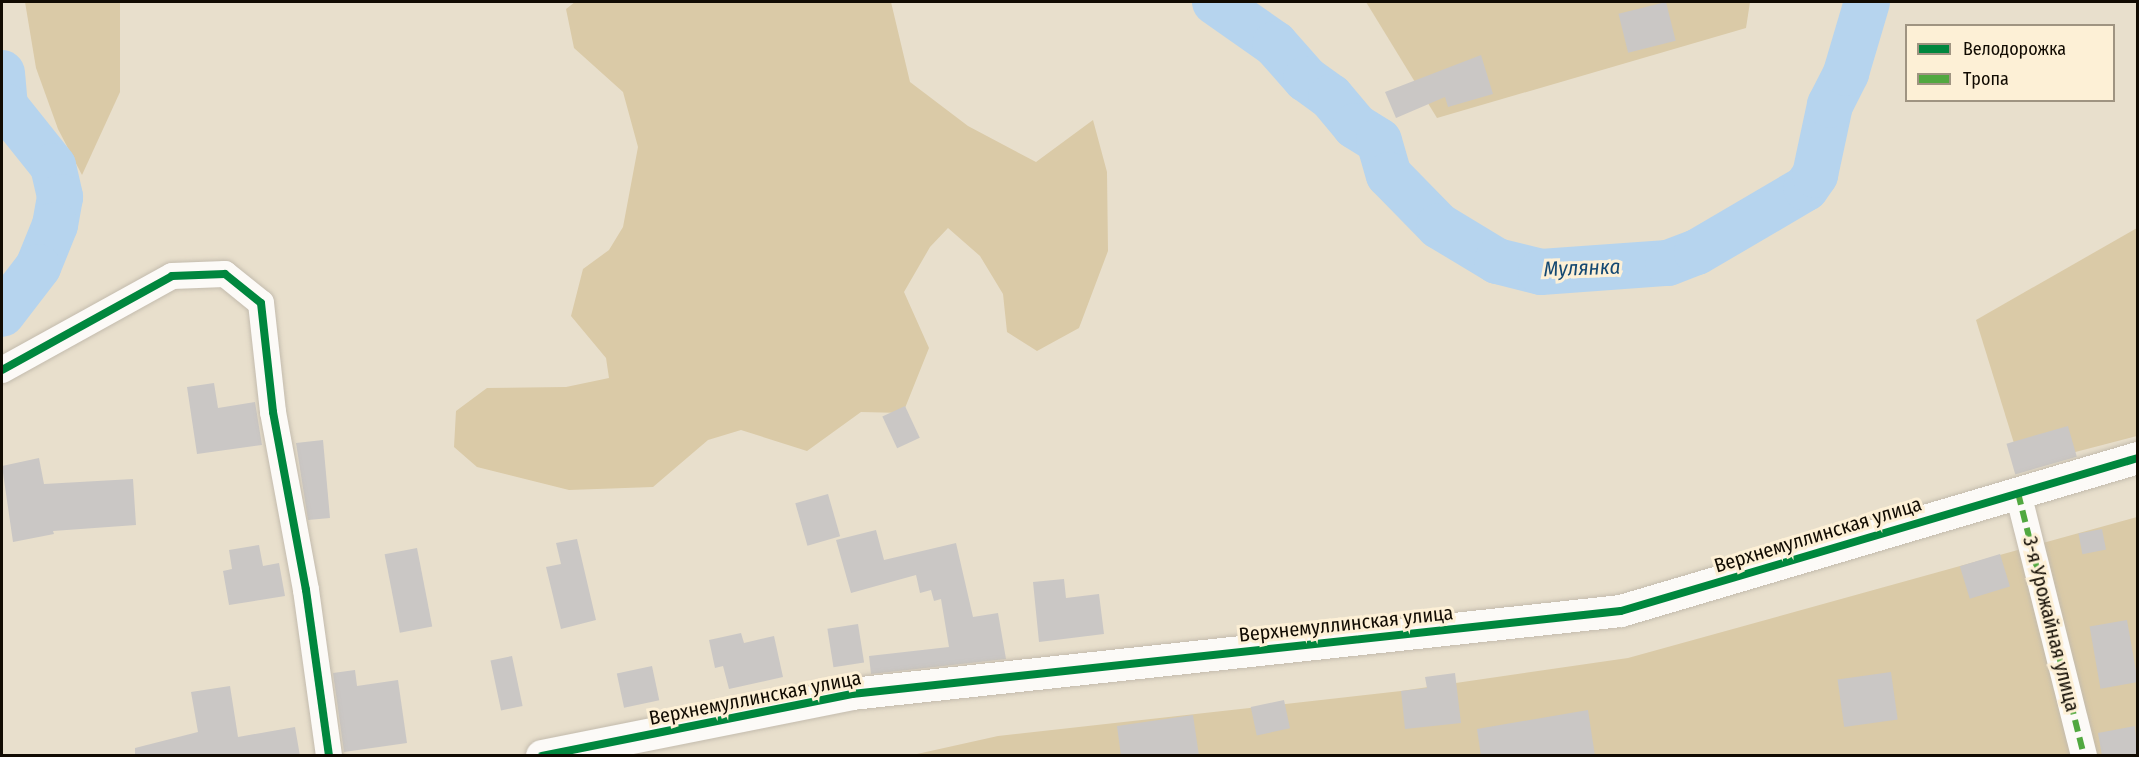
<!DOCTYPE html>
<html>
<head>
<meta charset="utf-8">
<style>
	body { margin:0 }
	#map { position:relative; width:2139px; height:757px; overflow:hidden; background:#e8dfcc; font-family:"Fira Sans Condensed",sans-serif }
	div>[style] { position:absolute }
	.green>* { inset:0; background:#dacaa7 }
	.river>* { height:46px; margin:-23px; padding:0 23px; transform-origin:23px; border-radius:23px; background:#b6d4ee }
	.building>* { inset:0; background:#cac7c5; transform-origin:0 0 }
	.roads { filter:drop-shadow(0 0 2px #c3bbad) drop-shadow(0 0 2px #c3bbad) }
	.minor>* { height:26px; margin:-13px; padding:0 13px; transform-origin:13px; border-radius:13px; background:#fcfaf7 }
	.tertiary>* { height:32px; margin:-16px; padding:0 16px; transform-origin:16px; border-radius:16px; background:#fcfaf7 }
	.quiet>* { height:6px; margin-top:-3px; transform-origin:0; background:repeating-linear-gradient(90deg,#51a840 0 12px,transparent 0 18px) }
	.cycleway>* { height:8px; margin:-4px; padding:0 4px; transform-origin:4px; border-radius:4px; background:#00873e }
	span { translate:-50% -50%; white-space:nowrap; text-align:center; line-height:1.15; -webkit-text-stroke:6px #fdf0d6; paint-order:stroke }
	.street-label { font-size:20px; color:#110b02 }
	.water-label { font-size:21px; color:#144871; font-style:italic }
	.frame { position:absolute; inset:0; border:3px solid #110b02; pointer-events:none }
	.legend { position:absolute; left:1905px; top:24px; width:210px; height:78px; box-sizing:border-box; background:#fdf0d6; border:2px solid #9f9481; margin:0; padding:8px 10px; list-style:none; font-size:18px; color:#110b02 }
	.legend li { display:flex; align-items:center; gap:12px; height:30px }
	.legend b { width:30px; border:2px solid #9f9481 }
</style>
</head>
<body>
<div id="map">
	<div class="green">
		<i style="clip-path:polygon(25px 2px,120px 2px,120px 92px,82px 175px,58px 129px,36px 68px)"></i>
		<i style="clip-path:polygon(575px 2px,891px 2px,910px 82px,968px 126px,1036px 162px,1093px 120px,1107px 172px,1108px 251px,1079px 328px,1037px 351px,1007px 332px,1003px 294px,980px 256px,948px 228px,930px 247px,904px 292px,929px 348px,903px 413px,861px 412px,807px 451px,741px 430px,708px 440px,653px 487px,569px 490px,477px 467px,454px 447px,456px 411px,487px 388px,566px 387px,609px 378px,606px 358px,571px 316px,583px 269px,609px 250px,623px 227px,638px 147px,623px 92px,574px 48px,566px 9px)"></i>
		<i style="clip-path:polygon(1366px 2px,1750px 2px,1746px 28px,1437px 118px)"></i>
		<i style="clip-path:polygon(2137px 228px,2137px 436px,2021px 466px,1976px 320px)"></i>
		<i style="clip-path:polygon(2137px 517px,2137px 755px,908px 756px,998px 736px,1401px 691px,1628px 658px)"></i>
	</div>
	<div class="river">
		<i style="left:1215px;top:2px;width:73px;rotate:35deg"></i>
		<i style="left:1275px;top:44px;width:47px;rotate:48.5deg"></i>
		<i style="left:1306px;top:79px;width:31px;rotate:36deg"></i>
		<i style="left:1331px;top:97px;width:38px;rotate:50deg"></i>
		<i style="left:1355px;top:126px;width:28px;rotate:32deg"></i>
		<i style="left:1379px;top:141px;width:35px;rotate:74deg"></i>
		<i style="left:1389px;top:175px;width:71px;rotate:45.6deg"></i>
		<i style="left:1439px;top:226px;width:68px;rotate:31.1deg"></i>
		<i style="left:1497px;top:261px;width:45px;rotate:14deg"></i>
		<i style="left:1541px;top:272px;width:127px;rotate:-4.1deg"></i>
		<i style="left:1668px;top:263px;width:31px;rotate:-21deg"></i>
		<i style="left:1697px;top:252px;width:126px;rotate:-30.4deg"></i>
		<i style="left:1806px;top:188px;width:16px;rotate:-55deg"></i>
		<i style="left:1815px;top:175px;width:72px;rotate:-77.9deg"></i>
		<i style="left:1830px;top:105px;width:36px;rotate:-63deg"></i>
		<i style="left:1846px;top:73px;width:74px;rotate:-73.5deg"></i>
		<i style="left:2px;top:73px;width:33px;rotate:85deg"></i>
		<i style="left:5px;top:106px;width:77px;rotate:51.3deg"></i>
		<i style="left:53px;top:166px;width:32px;rotate:77deg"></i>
		<i style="left:60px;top:197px;width:28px;rotate:100deg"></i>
		<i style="left:55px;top:225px;width:45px;rotate:112deg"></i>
		<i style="left:38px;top:267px;width:59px;rotate:127.5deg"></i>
	</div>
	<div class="building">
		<i style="left:1666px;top:2px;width:40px;height:49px;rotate:76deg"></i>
		<i style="clip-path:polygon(1481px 55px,1493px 94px,1448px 107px,1445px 97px,1396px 118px,1385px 92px)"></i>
		<i style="clip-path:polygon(214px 383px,218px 408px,255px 402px,262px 445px,197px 454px,187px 387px)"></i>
		<i style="left:905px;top:406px;width:35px;height:25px;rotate:65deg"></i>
		<i style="left:2068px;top:426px;width:32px;height:64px;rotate:74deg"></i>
		<i style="clip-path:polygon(323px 440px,330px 518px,308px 520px,296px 443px)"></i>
		<i style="clip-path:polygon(39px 458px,44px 484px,133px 479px,136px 525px,53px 531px,54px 534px,13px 542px,2px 466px)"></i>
		<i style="left:828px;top:494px;width:44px;height:34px;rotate:74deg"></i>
		<i style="left:2102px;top:529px;width:21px;height:24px;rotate:79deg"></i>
		<i style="clip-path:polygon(876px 530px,884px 560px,956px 543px,973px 617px,998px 613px,1006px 659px,871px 674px,869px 656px,949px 647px,941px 599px,934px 601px,931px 590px,920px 593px,916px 575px,851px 593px,836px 540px)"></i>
		<i style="clip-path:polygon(577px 539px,596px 620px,561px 629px,546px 567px,561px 564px,556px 543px)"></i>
		<i style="clip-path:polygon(259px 545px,263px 566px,279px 563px,285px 596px,229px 605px,223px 571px,232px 569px,229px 550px)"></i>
		<i style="left:417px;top:548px;width:80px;height:33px;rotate:79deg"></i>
		<i style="left:2000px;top:554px;width:34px;height:42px;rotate:73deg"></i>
		<i style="clip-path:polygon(1064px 579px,1066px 598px,1099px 594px,1104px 634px,1039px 642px,1033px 582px)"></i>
		<i style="left:2127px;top:620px;width:63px;height:38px;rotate:80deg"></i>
		<i style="left:858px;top:624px;width:39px;height:31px;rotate:81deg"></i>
		<i style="clip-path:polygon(741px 633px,744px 643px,774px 636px,783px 677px,729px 689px,723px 666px,715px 668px,709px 640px)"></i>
		<i style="left:512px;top:656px;width:51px;height:22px;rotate:78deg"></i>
		<i style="left:652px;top:666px;width:35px;height:36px;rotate:78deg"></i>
		<i style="clip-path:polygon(355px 670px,357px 686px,398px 680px,407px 743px,344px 752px,333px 673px)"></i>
		<i style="left:1891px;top:672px;width:48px;height:54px;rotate:82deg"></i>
		<i style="clip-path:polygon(1455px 673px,1461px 723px,1405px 729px,1401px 691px,1427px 688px,1425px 677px)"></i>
		<i style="clip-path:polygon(230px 686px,238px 737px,295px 727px,300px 756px,135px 756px,135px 748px,198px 732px,191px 692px)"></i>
		<i style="left:1284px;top:700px;width:29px;height:34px;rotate:78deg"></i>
		<i style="clip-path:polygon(1588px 710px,1595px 756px,1481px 756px,1477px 729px)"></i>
		<i style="clip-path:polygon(1193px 715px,1199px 756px,1121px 756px,1117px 726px)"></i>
		<i style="clip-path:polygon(2135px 726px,2138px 756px,2102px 756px,2098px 733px)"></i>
	</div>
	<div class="roads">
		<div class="minor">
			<i style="left:2px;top:370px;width:194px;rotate:-28.9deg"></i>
			<i style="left:172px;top:276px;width:53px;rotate:-2.2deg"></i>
			<i style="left:225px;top:274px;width:46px;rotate:38.9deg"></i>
			<i style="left:261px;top:303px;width:110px;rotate:83.7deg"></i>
			<i style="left:273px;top:412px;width:181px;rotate:79.5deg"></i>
			<i style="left:306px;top:590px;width:168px;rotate:82.1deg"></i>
			<i style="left:2018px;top:493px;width:271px;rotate:75.9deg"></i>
		</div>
		<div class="tertiary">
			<i style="left:542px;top:756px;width:316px;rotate:-11.3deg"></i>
			<i style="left:852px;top:694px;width:773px;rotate:-6.16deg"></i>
			<i style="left:1621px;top:611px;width:539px;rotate:-16.49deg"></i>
		</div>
	</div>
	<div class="quiet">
		<i style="left:2018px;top:493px;width:271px;rotate:75.9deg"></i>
	</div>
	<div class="cycleway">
		<i style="left:2px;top:370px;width:194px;rotate:-28.9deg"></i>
		<i style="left:172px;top:276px;width:53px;rotate:-2.2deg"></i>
		<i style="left:225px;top:274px;width:46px;rotate:38.9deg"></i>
		<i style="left:261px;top:303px;width:110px;rotate:83.7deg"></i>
		<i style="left:273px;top:412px;width:181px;rotate:79.5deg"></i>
		<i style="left:306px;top:590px;width:168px;rotate:82.1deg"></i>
		<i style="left:542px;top:756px;width:316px;rotate:-11.3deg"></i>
		<i style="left:852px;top:694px;width:773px;rotate:-6.16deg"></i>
		<i style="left:1621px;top:611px;width:539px;rotate:-16.49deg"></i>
	</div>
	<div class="street-label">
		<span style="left:1818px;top:535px;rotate:-17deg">Верхнемуллинская улица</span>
		<span style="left:1346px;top:624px;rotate:-6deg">Верхнемуллинская улица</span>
		<span style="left:2051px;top:624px;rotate:76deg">3-я Урожайная улица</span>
		<span style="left:755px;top:698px;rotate:-11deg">Верхнемуллинская улица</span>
	</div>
	<div class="water-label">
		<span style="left:1582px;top:268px;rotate:-2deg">Мулянка</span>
	</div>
	<div class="frame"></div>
	<ul class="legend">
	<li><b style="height:8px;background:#00873e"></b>Велодорожка</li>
	<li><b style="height:8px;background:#51a840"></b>Тропа</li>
	</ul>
</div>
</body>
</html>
